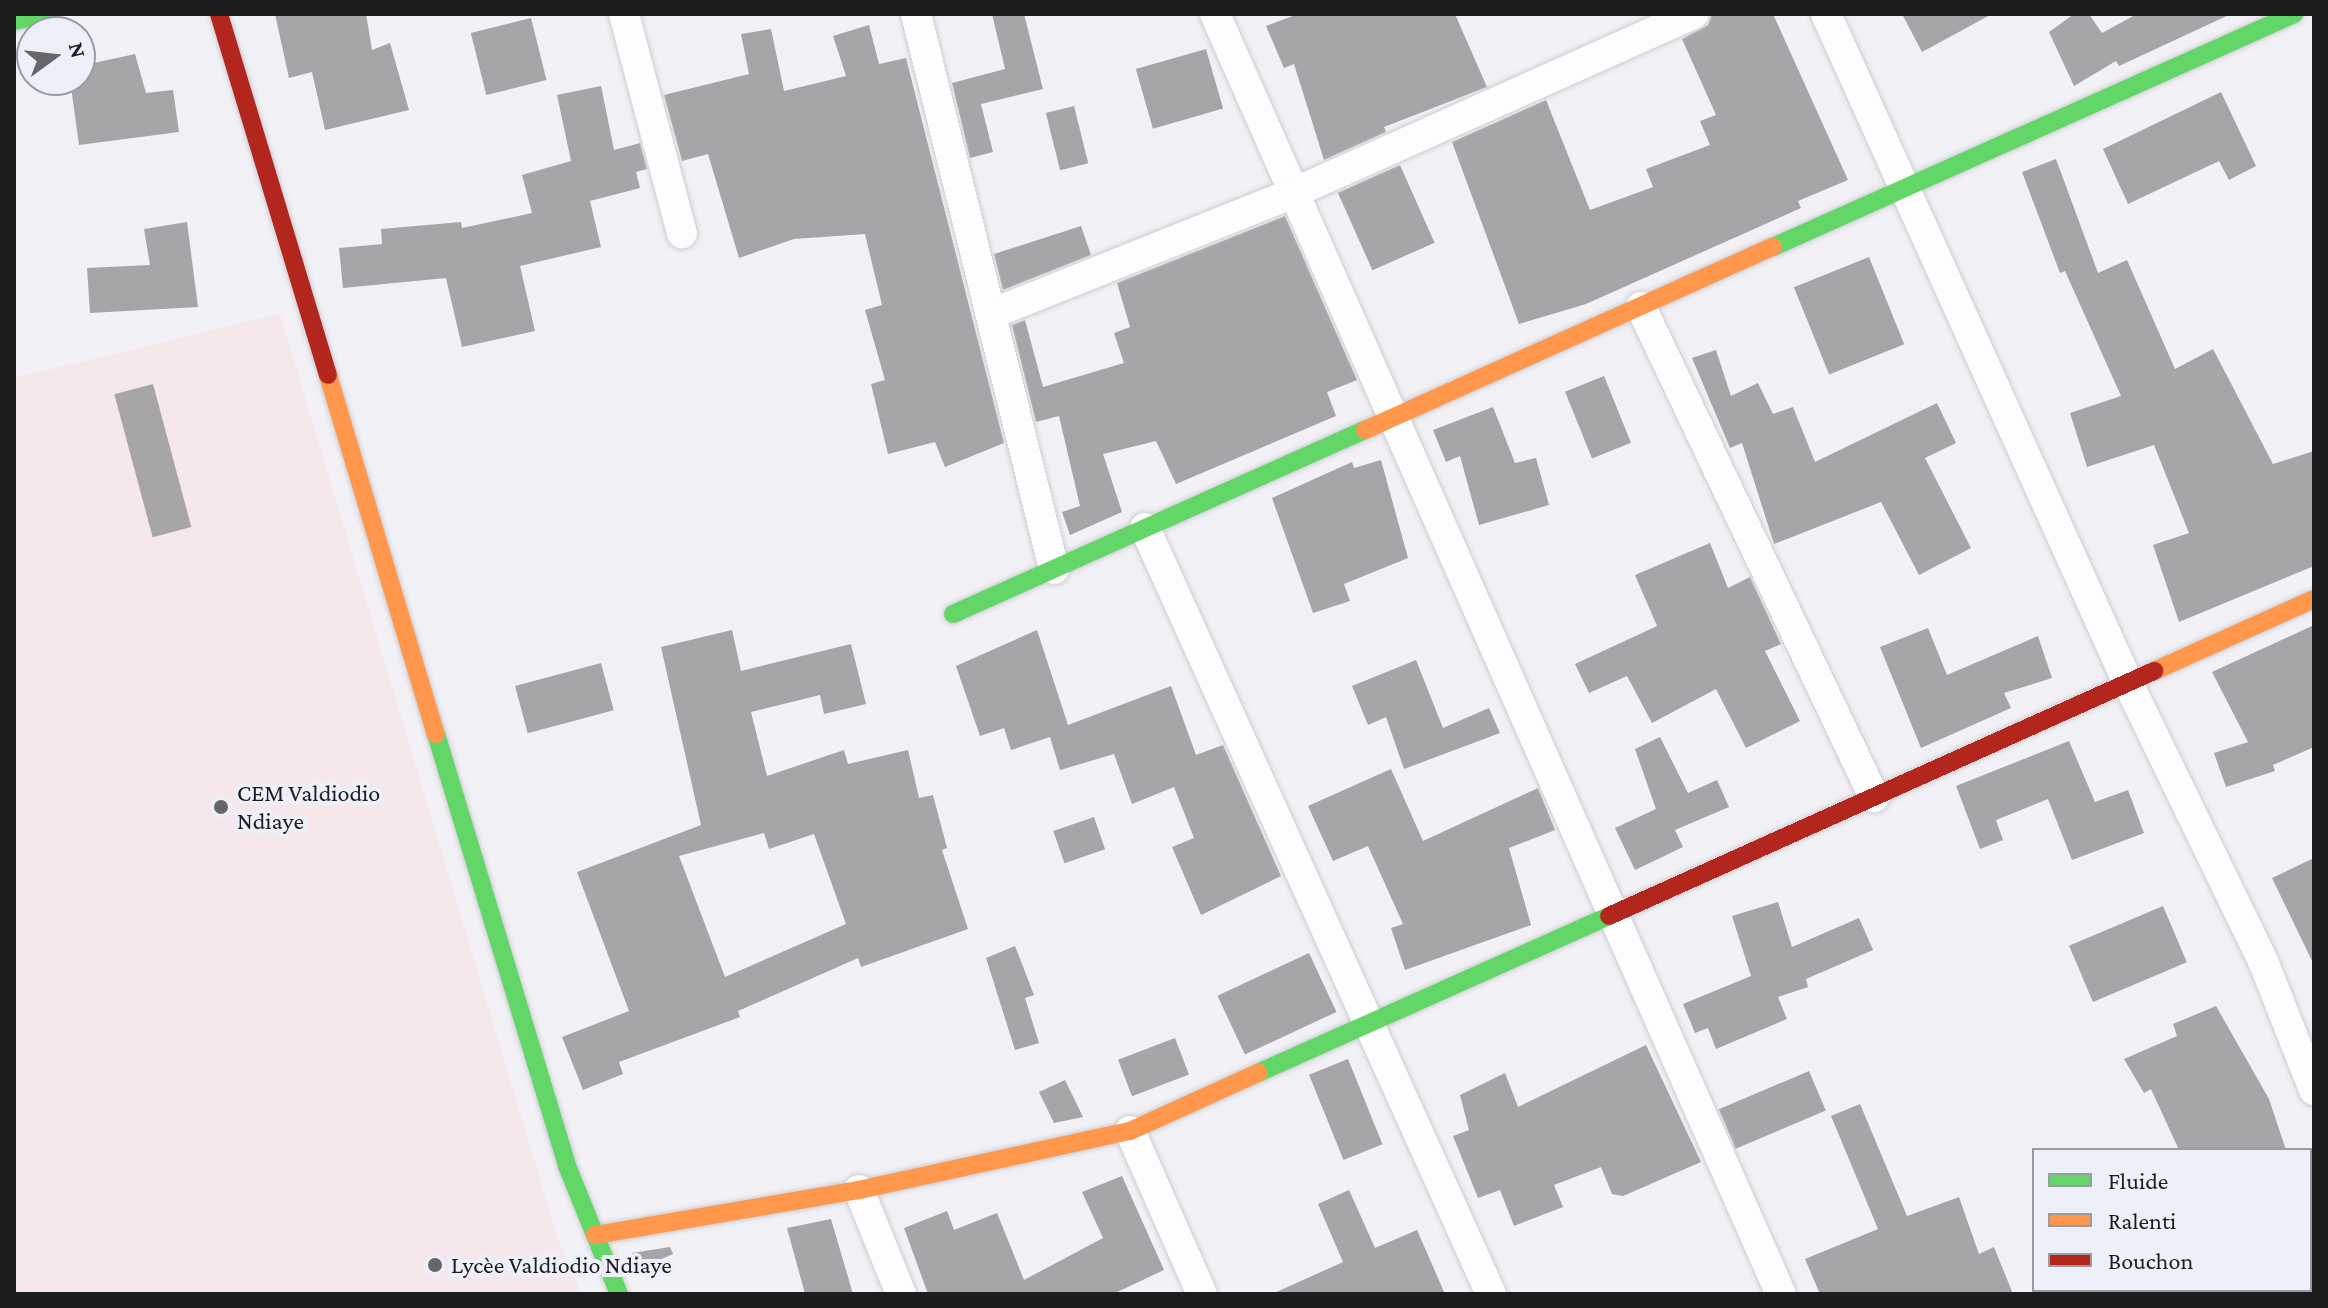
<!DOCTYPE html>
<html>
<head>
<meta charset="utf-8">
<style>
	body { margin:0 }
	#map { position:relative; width:2328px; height:1308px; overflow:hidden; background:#f1f1f6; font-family:"Crimson Pro",serif }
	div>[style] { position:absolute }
	.education>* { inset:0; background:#f6e7ea }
	.building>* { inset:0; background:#a7a5a8; transform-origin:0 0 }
	.roads { filter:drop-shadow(0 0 2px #cccdd1) drop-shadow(0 0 2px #cccdd1) }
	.street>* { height:30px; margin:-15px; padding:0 15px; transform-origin:15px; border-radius:15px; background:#fdfdfe }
	.fast>* { height:18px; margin:-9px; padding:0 9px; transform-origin:9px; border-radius:9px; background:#63d668 }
	.slow>* { height:18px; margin:-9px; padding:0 9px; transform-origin:9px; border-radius:9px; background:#ff974d }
	.jam>* { height:18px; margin:-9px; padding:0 9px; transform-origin:9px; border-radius:9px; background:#b3261e }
	.dots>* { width:22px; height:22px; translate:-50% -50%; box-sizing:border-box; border:4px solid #eef0f9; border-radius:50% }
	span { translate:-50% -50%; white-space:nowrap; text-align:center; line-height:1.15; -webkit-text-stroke:8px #eef0f9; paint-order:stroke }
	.poi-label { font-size:24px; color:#1d1d20 }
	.left { translate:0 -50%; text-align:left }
	.frame { position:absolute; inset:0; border:16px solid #1d1d20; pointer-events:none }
	.legend { position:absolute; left:2032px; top:1148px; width:280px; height:144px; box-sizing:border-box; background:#eef0f9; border:2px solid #9a9ca2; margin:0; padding:10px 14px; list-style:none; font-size:24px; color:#1d1d20 }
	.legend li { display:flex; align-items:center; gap:16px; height:40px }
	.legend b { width:40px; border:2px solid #9a9ca2 }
	.north { position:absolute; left:16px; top:16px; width:80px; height:80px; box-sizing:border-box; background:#eef0f9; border:2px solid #9a9ca2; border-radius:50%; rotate:75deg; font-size:22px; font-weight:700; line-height:32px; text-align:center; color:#1d1d20 }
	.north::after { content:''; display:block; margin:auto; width:28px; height:36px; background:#67676b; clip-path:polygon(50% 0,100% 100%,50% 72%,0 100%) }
</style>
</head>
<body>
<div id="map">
	<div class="education">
		<i style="clip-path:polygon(280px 314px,557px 1236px,581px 1294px,14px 1294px,14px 378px)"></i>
	</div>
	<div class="building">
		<i style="clip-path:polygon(275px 14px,366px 14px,372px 50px,390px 43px,409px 110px,325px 130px,312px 72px,289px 78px)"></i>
		<i style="clip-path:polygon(992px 14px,1024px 14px,1043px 89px,981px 104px,993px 152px,970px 158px,952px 83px,1005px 69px)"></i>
		<i style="clip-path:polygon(1298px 14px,1455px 14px,1487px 87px,1384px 127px,1386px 132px,1324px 160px,1294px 64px,1284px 68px,1266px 26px)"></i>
		<i style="clip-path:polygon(1712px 14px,1773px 14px,1848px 180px,1798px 201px,1801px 208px,1586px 304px,1519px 324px,1452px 142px,1546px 100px,1590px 210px,1653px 187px,1646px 169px,1710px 145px,1700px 121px,1716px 115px,1682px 39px,1708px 25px)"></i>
		<i style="clip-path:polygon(1902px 14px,1992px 14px,1922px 52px)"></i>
		<i style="clip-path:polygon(2074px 14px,2089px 14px,2102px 33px,2137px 14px,2231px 14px,2119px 66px,2116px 61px,2074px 86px,2049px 32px)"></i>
		<i style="left:531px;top:18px;width:64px;height:62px;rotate:76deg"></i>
		<i style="clip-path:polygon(869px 25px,879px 64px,906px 58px,1004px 443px,945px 467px,935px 442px,888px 454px,871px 384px,885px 380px,865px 310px,882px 305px,865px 234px,794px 239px,739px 258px,708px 154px,682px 161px,664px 95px,749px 74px,741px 34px,771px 29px,784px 91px,846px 76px,833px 36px)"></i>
		<i style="left:1206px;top:49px;width:62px;height:73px;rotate:74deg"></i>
		<i style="clip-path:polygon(135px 54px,146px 93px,173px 90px,179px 132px,79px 145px,70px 80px,80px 80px,80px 66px)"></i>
		<i style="clip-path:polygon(601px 86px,614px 150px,640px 143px,647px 169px,636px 172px,640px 188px,590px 201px,601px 247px,520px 266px,535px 331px,462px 347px,446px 278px,343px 288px,339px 248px,382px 244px,381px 229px,461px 222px,462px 228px,532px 213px,522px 175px,571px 161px,557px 95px)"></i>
		<i style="clip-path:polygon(2221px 92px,2256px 166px,2229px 180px,2219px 161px,2128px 204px,2103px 149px)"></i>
		<i style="left:1074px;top:106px;width:59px;height:29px;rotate:76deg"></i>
		<i style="clip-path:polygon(2056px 159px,2098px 273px,2127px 260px,2175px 369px,2213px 349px,2273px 464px,2314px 451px,2314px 566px,2179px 622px,2153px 545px,2189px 533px,2154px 445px,2087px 467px,2070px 413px,2121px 396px,2065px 271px,2060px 273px,2022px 172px)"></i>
		<i style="left:1400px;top:165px;width:85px;height:68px;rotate:66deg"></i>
		<i style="clip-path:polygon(1285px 216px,1357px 380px,1327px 392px,1336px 416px,1176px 484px,1156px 441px,1103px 454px,1122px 512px,1070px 535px,1062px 512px,1080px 506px,1059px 416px,1036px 422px,1012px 325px,1025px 320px,1043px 387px,1124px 363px,1114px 333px,1130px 327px,1117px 283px)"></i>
		<i style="clip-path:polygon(187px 222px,198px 307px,90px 313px,87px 268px,150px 265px,144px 229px)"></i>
		<i style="clip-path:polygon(1081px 226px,1091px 255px,1003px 290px,994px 254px)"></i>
		<i style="left:1869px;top:257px;width:94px;height:81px;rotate:68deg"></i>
		<i style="clip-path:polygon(1716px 350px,1731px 396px,1758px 383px,1773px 414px,1793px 407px,1815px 462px,1937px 403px,1956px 443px,1925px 458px,1971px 548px,1919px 575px,1881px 502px,1774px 544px,1742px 443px,1730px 448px,1692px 358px)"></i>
		<i style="left:1604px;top:376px;width:72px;height:42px;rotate:68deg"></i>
		<i style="left:153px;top:384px;width:148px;height:40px;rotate:75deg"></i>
		<i style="clip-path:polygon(1493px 407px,1515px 463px,1536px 458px,1549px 505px,1479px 525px,1460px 456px,1446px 462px,1433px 430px)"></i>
		<i style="clip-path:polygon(1381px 460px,1408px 558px,1344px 584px,1350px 601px,1313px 613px,1272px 498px,1352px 462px,1354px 468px)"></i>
		<i style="clip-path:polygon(1710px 543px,1728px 588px,1750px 577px,1781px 644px,1765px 651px,1800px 721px,1746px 748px,1716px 689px,1652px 723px,1627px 676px,1589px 693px,1575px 664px,1657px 626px,1635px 575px)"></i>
		<i style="clip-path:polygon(2314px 625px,2314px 747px,2273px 765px,2275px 771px,2226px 787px,2214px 753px,2248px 742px,2212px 672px)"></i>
		<i style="clip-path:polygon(1928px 628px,1947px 675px,2038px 636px,2052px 678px,2004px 693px,2011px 708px,1921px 748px,1880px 647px)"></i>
		<i style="clip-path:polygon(evenodd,732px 630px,741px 671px,851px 644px,866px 704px,824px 714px,820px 695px,751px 712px,767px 776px,844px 750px,848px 764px,908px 750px,919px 798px,933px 795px,947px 848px,942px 850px,968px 929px,861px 967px,858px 958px,738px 1011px,740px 1017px,619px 1062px,623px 1074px,583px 1090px,562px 1037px,629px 1011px,577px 872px,701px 825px,661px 647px,732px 630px,764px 833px,769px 849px,814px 834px,846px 924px,725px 977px,679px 856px,764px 833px)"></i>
		<i style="clip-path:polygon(1037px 630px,1068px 725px,1171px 686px,1196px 755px,1223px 745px,1281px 876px,1201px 915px,1172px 847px,1194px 838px,1174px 787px,1132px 804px,1114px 754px,1060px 770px,1050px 737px,1011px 750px,1004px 728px,980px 736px,956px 666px)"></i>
		<i style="clip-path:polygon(1416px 660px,1443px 728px,1489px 708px,1500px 733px,1404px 769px,1386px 717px,1368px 725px,1352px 686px)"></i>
		<i style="left:601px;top:663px;width:49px;height:89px;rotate:75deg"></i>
		<i style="clip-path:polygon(1660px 737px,1688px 793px,1717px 780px,1729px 807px,1675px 830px,1683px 847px,1635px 870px,1615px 828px,1656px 809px,1635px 749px)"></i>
		<i style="clip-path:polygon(2069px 741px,2095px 802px,2128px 790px,2144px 833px,2072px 860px,2048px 799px,1996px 820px,2003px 840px,1980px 849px,1956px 786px)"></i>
		<i style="clip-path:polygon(1391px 769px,1423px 841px,1538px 788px,1555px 830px,1509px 848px,1531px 925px,1405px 970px,1391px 928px,1403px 924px,1368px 846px,1333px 861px,1308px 806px)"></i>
		<i style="left:1094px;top:817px;width:34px;height:43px;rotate:71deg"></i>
		<i style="clip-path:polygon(2314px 858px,2314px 965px,2272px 878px)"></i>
		<i style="clip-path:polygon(1778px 902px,1792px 947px,1859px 918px,1873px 950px,1806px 979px,1808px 987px,1778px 997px,1787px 1019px,1716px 1049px,1708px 1028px,1695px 1033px,1683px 1004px,1751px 976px,1732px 916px)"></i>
		<i style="left:2163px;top:906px;width:61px;height:102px;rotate:67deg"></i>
		<i style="clip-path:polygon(1015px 946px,1034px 995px,1025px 998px,1039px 1043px,1015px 1050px,986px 958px)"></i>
		<i style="left:1309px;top:953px;width:65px;height:101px;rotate:65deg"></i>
		<i style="clip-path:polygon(2216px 1006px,2269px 1099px,2286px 1150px,2179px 1150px,2151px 1089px,2144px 1093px,2124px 1059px,2177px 1036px,2173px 1024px)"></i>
		<i style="left:1175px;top:1038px;width:39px;height:61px;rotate:69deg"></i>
		<i style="clip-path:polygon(1646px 1045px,1701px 1162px,1623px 1196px,1612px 1194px,1601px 1167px,1554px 1185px,1563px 1207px,1514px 1226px,1500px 1190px,1478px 1198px,1453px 1136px,1469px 1130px,1460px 1095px,1505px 1073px,1518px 1107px)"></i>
		<i style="left:1348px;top:1059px;width:92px;height:42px;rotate:68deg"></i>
		<i style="left:1809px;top:1071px;width:43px;height:98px;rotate:67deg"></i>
		<i style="clip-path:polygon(1065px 1080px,1083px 1117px,1054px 1123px,1039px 1092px)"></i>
		<i style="clip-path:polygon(1860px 1104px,1907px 1216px,1959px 1197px,1979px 1254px,1994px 1247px,2013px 1294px,1820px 1294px,1805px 1259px,1878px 1229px,1831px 1116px)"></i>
		<i style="clip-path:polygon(1122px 1176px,1164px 1270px,1113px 1294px,928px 1294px,904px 1228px,947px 1211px,954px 1230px,997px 1213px,1024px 1280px,1103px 1238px,1082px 1192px)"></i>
		<i style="clip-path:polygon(1349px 1190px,1375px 1248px,1417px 1230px,1445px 1294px,1272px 1294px,1343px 1262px,1318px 1204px)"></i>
		<i style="clip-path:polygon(831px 1219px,853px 1294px,805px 1294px,787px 1228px)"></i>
		<i style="clip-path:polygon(670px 1247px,673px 1254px,638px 1269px,632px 1253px)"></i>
	</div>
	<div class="roads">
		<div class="street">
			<i style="left:624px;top:14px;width:227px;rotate:75.2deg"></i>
			<i style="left:916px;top:14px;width:572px;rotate:76.04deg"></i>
			<i style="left:1215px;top:14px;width:1400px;rotate:66.15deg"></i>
			<i style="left:1826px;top:14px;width:734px;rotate:65.7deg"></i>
			<i style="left:2128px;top:683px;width:309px;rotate:64.1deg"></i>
			<i style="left:2263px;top:961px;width:139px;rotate:68.4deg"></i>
			<i style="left:1641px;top:307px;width:543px;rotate:64.57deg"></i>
			<i style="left:991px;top:314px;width:323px;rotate:-21.8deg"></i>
			<i style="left:1291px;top:194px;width:441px;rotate:-24.1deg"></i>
			<i style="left:1145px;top:528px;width:841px;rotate:65.69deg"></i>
			<i style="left:1130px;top:1131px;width:178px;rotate:66.2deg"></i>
			<i style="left:2310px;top:1189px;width:4px;rotate:-27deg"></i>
			<i style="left:859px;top:1190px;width:112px;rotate:68deg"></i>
			<i style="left:2077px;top:1294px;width:10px;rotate:-24deg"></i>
		</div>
		<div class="fast">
			<i style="left:14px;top:21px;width:33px;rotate:-12deg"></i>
			<i style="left:1773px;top:247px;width:571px;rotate:-24.09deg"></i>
			<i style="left:953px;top:614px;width:451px;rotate:-24.1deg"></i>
			<i style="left:436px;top:734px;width:451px;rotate:73.1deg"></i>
			<i style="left:567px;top:1166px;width:138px;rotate:67.9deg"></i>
			<i style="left:1258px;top:1073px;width:385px;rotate:-24.1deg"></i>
		</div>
		<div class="slow">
			<i style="left:328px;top:375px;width:375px;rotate:73.3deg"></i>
			<i style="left:1365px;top:430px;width:447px;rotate:-24.2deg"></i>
			<i style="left:2154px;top:671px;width:175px;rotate:-24.2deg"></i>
			<i style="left:595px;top:1235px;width:268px;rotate:-9.7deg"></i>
			<i style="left:859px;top:1190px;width:277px;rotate:-12.3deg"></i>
			<i style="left:1130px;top:1131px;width:141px;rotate:-24.4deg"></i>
		</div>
		<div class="jam">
			<i style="left:219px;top:14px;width:377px;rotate:73.2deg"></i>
			<i style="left:1609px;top:916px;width:598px;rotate:-24.21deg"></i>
		</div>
	</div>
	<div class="dots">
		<i style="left:221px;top:807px;background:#67676b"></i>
		<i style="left:435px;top:1265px;background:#67676b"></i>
	</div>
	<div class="poi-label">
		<span class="left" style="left:237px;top:807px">CEM Valdiodio<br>Ndiaye</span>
		<span class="left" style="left:451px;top:1265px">Lycèe Valdiodio Ndiaye</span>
	</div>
	<div class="frame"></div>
	<ul class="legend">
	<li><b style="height:10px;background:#63d668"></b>Fluide</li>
	<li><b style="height:10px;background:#ff974d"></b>Ralenti</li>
	<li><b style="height:10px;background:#b3261e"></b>Bouchon</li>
	</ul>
	<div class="north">N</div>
</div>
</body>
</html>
